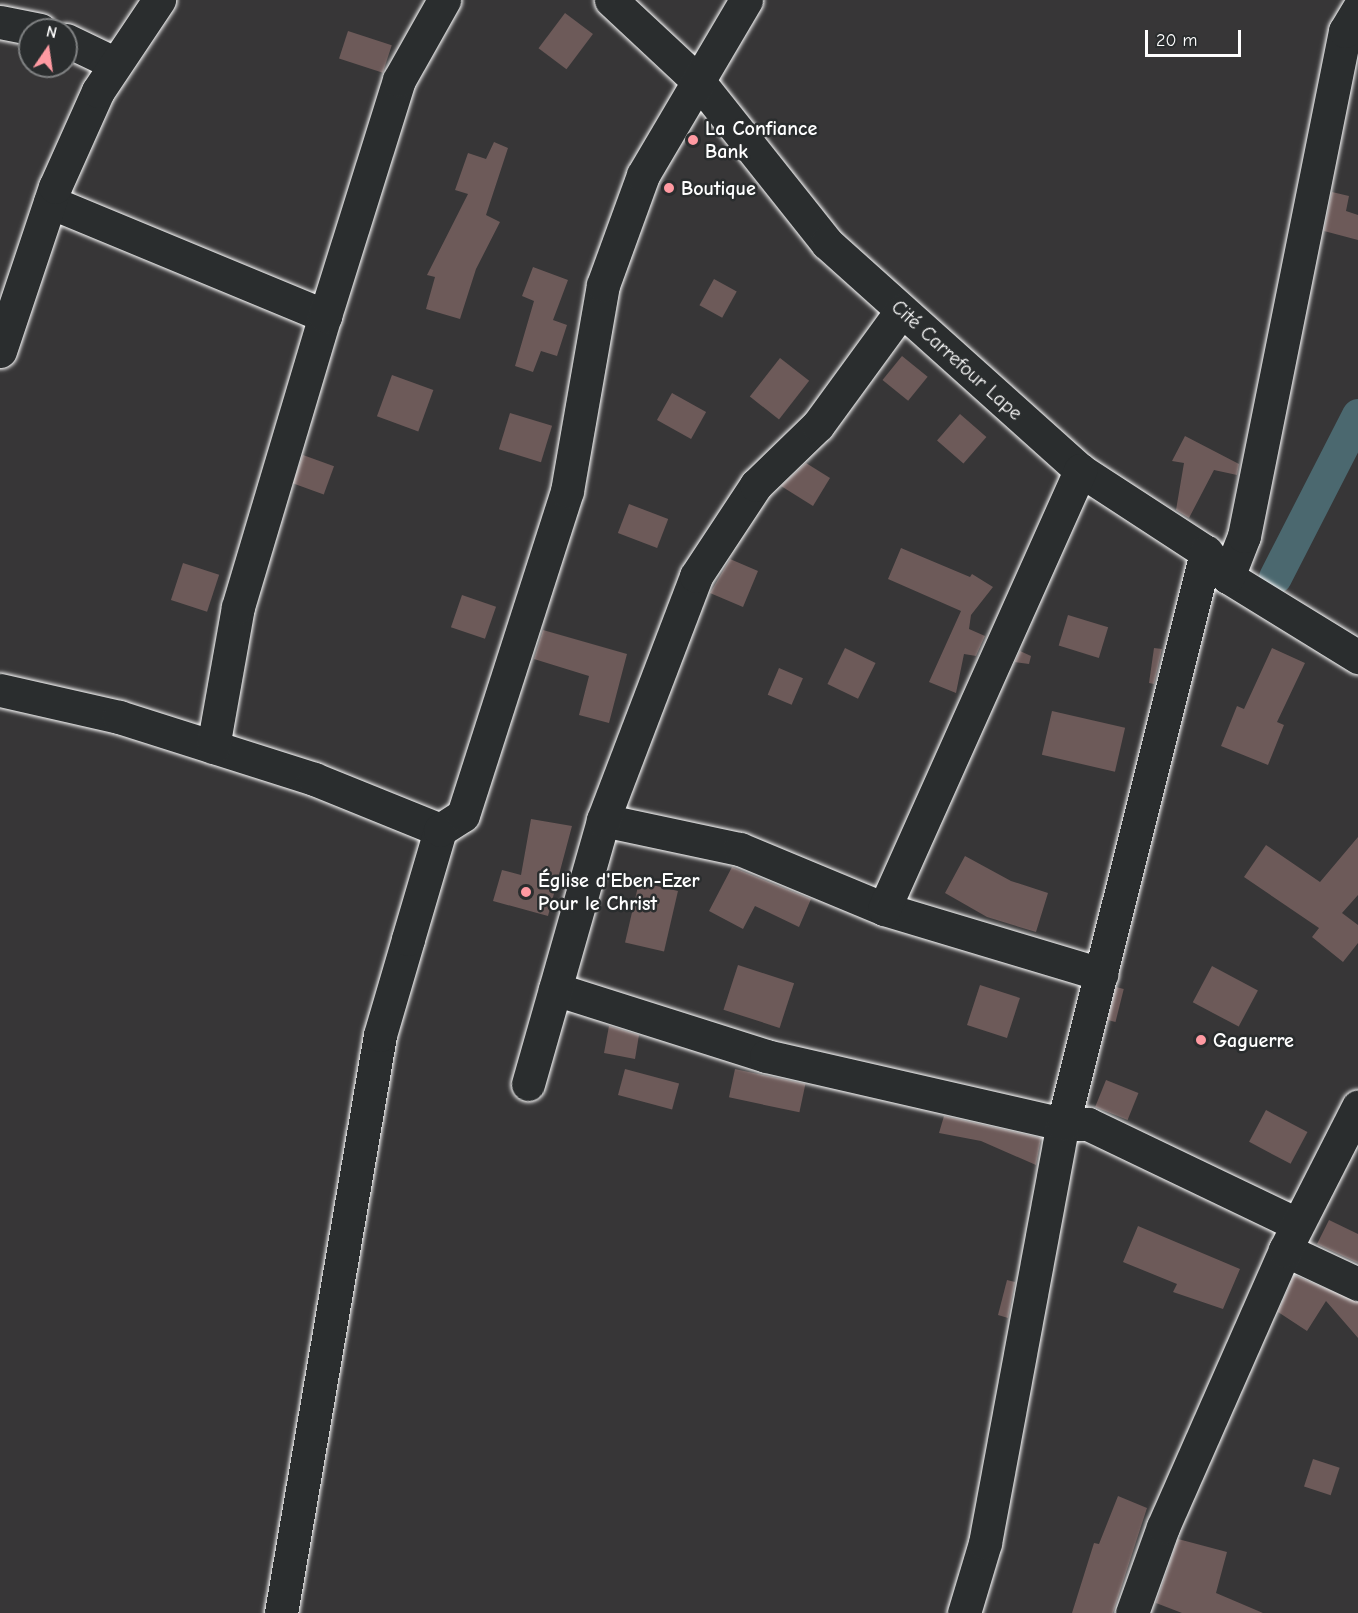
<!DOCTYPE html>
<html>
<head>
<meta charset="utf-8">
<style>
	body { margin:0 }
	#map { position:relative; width:1358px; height:1613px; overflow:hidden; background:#373637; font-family:"Comic Neue",sans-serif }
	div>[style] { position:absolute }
	.canal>* { height:33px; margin:-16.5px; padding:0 16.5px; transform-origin:16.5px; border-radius:16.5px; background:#4b686f }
	.building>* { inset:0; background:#6d5a59; transform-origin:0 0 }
	.roads { filter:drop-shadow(0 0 2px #fff) drop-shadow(0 0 2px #fff) }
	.minor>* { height:33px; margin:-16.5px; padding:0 16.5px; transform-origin:16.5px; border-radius:16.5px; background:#2a2d2e }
	.dots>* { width:16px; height:16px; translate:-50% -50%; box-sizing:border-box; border:3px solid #2a2d2e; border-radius:50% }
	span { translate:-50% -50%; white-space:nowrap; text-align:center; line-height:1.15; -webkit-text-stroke:5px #2a2d2e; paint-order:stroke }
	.poi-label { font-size:20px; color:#fff; font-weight:700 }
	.left { translate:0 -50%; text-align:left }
	.street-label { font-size:20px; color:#fff }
	.north { position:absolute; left:18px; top:18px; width:60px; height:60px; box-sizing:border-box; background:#2a2d2e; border:2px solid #7f8182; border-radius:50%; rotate:13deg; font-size:16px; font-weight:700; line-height:24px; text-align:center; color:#fff }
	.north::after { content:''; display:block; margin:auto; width:21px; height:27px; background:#ff9aa2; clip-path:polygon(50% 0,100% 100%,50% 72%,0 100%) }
	.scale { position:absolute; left:1145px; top:30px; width:96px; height:27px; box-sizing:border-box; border:3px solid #fff; border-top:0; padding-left:8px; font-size:18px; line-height:21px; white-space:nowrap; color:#fff; -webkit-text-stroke:4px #2a2d2e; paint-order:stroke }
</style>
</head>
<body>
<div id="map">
	<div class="canal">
		<i style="left:1275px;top:577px;width:182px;rotate:-62.9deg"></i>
	</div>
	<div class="building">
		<i style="left:565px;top:13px;width:35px;height:44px;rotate:37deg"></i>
		<i style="left:348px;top:31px;width:46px;height:29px;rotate:18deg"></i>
		<i style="clip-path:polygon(494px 142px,508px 148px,486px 215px,500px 222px,476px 269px,460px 319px,426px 309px,435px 277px,427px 275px,468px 194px,455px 190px,468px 153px,486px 159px)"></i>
		<i style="clip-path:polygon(1332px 192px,1349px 196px,1346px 211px,1358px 215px,1358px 240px,1324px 231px)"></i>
		<i style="clip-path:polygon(533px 267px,568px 280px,553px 320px,567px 325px,557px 356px,541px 351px,533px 372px,515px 366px,534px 301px,522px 296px)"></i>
		<i style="left:714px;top:279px;width:26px;height:30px;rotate:29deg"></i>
		<i style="left:902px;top:356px;width:33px;height:31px;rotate:39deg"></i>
		<i style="left:780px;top:358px;width:37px;height:49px;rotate:38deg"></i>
		<i style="left:392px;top:375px;width:44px;height:44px;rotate:20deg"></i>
		<i style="left:672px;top:393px;width:39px;height:31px;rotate:29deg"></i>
		<i style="left:510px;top:413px;width:44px;height:38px;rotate:17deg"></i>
		<i style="left:960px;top:414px;width:35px;height:35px;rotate:41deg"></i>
		<i style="clip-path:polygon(1185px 436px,1239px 464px,1237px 475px,1214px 470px,1189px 518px,1176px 510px,1184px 463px,1172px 461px)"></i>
		<i style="left:303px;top:455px;width:33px;height:30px;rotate:20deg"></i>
		<i style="clip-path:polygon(806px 463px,830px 478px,813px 506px,781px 486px)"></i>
		<i style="left:629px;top:504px;width:42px;height:31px;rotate:21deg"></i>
		<i style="clip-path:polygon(901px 548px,970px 577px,972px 574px,993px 587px,971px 615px,969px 629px,985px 636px,976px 656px,964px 654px,956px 693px,929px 682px,961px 611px,888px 579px)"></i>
		<i style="clip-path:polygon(730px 559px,758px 571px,743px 607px,710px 593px)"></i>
		<i style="left:183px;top:563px;width:38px;height:39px;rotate:18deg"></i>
		<i style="left:462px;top:595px;width:36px;height:34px;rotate:19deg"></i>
		<i style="left:1068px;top:615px;width:42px;height:32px;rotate:17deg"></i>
		<i style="clip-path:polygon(543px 630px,627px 654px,609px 723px,579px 715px,589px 676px,534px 659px)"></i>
		<i style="left:845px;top:648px;width:34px;height:40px;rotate:26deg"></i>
		<i style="clip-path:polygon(1154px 648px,1162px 649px,1154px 684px,1149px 683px)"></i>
		<i style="clip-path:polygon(1272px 648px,1305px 663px,1277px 722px,1284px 725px,1268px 765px,1221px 746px,1237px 706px,1244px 709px)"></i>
		<i style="clip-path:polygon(1020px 651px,1031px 656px,1029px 664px,1015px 662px)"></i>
		<i style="left:779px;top:668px;width:26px;height:29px;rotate:23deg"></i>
		<i style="left:1052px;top:711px;width:75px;height:45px;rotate:13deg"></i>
		<i style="clip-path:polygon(531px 819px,572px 826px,548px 916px,493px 901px,502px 870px,521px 875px)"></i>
		<i style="clip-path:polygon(1358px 837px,1358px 895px,1342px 913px,1358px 925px,1358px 943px,1343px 962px,1312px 937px,1319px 928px,1244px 877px,1266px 845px,1320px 882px)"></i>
		<i style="clip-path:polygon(965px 856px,1011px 881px,1048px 893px,1036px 932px,987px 917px,945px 893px)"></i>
		<i style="clip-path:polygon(732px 867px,811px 899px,799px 927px,755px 906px,743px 929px,709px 911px)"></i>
		<i style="left:639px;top:882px;width:40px;height:62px;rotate:13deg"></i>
		<i style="left:738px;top:965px;width:59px;height:47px;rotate:18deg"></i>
		<i style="left:1212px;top:966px;width:52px;height:41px;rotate:28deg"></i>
		<i style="left:980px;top:985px;width:42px;height:42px;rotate:18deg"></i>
		<i style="left:1116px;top:987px;width:8px;height:34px;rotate:14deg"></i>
		<i style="clip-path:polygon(609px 1026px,639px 1035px,635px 1059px,604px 1053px)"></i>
		<i style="left:625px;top:1069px;width:56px;height:27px;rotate:15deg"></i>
		<i style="left:735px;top:1069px;width:72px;height:29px;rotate:12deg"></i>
		<i style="left:1106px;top:1080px;width:35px;height:29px;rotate:22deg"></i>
		<i style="left:1266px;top:1110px;width:47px;height:36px;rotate:28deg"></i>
		<i style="clip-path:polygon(944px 1116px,1041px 1138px,1036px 1165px,981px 1141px,939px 1133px)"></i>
		<i style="clip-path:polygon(1329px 1220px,1358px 1234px,1358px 1263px,1317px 1244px)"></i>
		<i style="clip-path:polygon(1138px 1226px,1240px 1269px,1223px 1309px,1173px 1292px,1177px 1284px,1123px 1262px)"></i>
		<i style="clip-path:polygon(1294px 1275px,1358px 1302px,1358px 1338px,1326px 1301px,1307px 1331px,1278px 1312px)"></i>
		<i style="clip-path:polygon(1007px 1280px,1015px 1282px,1008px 1318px,998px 1315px)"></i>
		<i style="left:1313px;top:1459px;width:28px;height:29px;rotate:18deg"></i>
		<i style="clip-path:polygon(1118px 1496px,1147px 1508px,1113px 1613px,1072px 1613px,1094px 1543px,1099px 1544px)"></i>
		<i style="clip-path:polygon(1178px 1539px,1227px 1552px,1216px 1593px,1263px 1613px,1182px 1613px,1156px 1603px)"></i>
	</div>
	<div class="roads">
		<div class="minor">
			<i style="left:611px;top:0;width:120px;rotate:43deg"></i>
			<i style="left:699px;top:82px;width:206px;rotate:51.5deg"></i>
			<i style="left:827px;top:243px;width:340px;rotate:41.9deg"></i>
			<i style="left:1080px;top:470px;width:150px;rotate:33.1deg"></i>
			<i style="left:1206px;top:552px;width:33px;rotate:49deg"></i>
			<i style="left:1228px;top:577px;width:153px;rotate:31.6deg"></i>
			<i style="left:0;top:22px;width:41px;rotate:11.3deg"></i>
			<i style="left:66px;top:40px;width:53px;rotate:25.6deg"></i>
			<i style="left:50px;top:202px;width:298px;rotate:22.5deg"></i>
			<i style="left:0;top:351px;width:173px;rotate:-71.5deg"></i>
			<i style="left:55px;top:187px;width:105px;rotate:-65.9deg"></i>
			<i style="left:98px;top:91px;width:110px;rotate:-56.2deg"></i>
			<i style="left:1228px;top:577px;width:44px;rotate:-68.7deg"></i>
			<i style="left:1244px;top:536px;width:515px;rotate:-78.69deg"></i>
			<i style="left:1345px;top:31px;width:26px;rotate:-59deg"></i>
			<i style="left:0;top:690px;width:122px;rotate:12.8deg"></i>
			<i style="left:119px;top:717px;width:205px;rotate:17.6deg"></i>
			<i style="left:314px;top:779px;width:136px;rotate:22deg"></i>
			<i style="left:213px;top:747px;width:142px;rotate:-79.9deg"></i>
			<i style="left:238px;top:607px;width:304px;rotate:-73.4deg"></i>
			<i style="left:325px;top:316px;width:247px;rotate:-72.6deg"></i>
			<i style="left:399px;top:80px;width:92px;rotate:-60.6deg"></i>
			<i style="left:603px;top:820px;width:140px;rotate:12deg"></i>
			<i style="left:740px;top:849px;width:156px;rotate:22.6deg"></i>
			<i style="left:884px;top:909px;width:227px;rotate:16.7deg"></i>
			<i style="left:884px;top:909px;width:481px;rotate:-65.9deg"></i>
			<i style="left:555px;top:989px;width:221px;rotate:17.6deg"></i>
			<i style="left:766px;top:1056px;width:305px;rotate:12.9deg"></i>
			<i style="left:1063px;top:1124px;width:25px"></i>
			<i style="left:1088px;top:1124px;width:232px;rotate:25.6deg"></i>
			<i style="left:528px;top:1084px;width:274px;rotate:-74.1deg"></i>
			<i style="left:603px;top:820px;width:261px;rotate:-69.1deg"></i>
			<i style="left:696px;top:576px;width:109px;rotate:-56.6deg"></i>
			<i style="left:756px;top:485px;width:86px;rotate:-44.1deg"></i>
			<i style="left:818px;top:425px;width:141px;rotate:-53.9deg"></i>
			<i style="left:1285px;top:1250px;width:81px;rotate:25deg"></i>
			<i style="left:281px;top:1613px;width:586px;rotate:-80.28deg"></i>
			<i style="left:380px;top:1035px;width:100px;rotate:-73.7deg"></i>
			<i style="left:408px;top:939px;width:114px;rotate:-73.6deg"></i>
			<i style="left:440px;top:830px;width:27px;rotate:-33deg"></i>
			<i style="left:463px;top:815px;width:340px;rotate:-72.2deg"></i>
			<i style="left:567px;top:491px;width:209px;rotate:-80.1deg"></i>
			<i style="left:603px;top:285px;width:117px;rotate:-70deg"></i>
			<i style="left:643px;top:175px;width:203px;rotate:-59.5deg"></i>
			<i style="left:964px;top:1613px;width:73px;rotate:-73.3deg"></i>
			<i style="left:985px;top:1543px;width:426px;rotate:-79.5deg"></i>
			<i style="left:1063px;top:1124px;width:590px;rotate:-75.96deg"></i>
			<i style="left:1132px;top:1613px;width:91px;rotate:-70.2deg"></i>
			<i style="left:1163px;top:1527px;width:303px;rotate:-66.2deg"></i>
			<i style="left:1285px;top:1250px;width:161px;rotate:-63deg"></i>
		</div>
	</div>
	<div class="dots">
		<i style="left:693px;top:140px;background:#ff9aa2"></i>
		<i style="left:669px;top:188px;background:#ff9aa2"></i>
		<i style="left:526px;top:892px;background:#ff9aa2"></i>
		<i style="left:1201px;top:1040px;background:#ff9aa2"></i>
	</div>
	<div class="poi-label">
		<span class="left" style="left:705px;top:140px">La Confiance<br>Bank</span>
		<span class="left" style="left:681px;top:188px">Boutique</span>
		<span class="left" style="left:538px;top:892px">Église d'Eben-Ezer<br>Pour le Christ</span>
		<span class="left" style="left:1213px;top:1040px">Gaguerre</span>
	</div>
	<div class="street-label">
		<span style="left:957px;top:360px;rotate:42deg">Cité Carrefour Lape</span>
	</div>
	<div class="north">N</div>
	<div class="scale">20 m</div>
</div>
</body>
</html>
